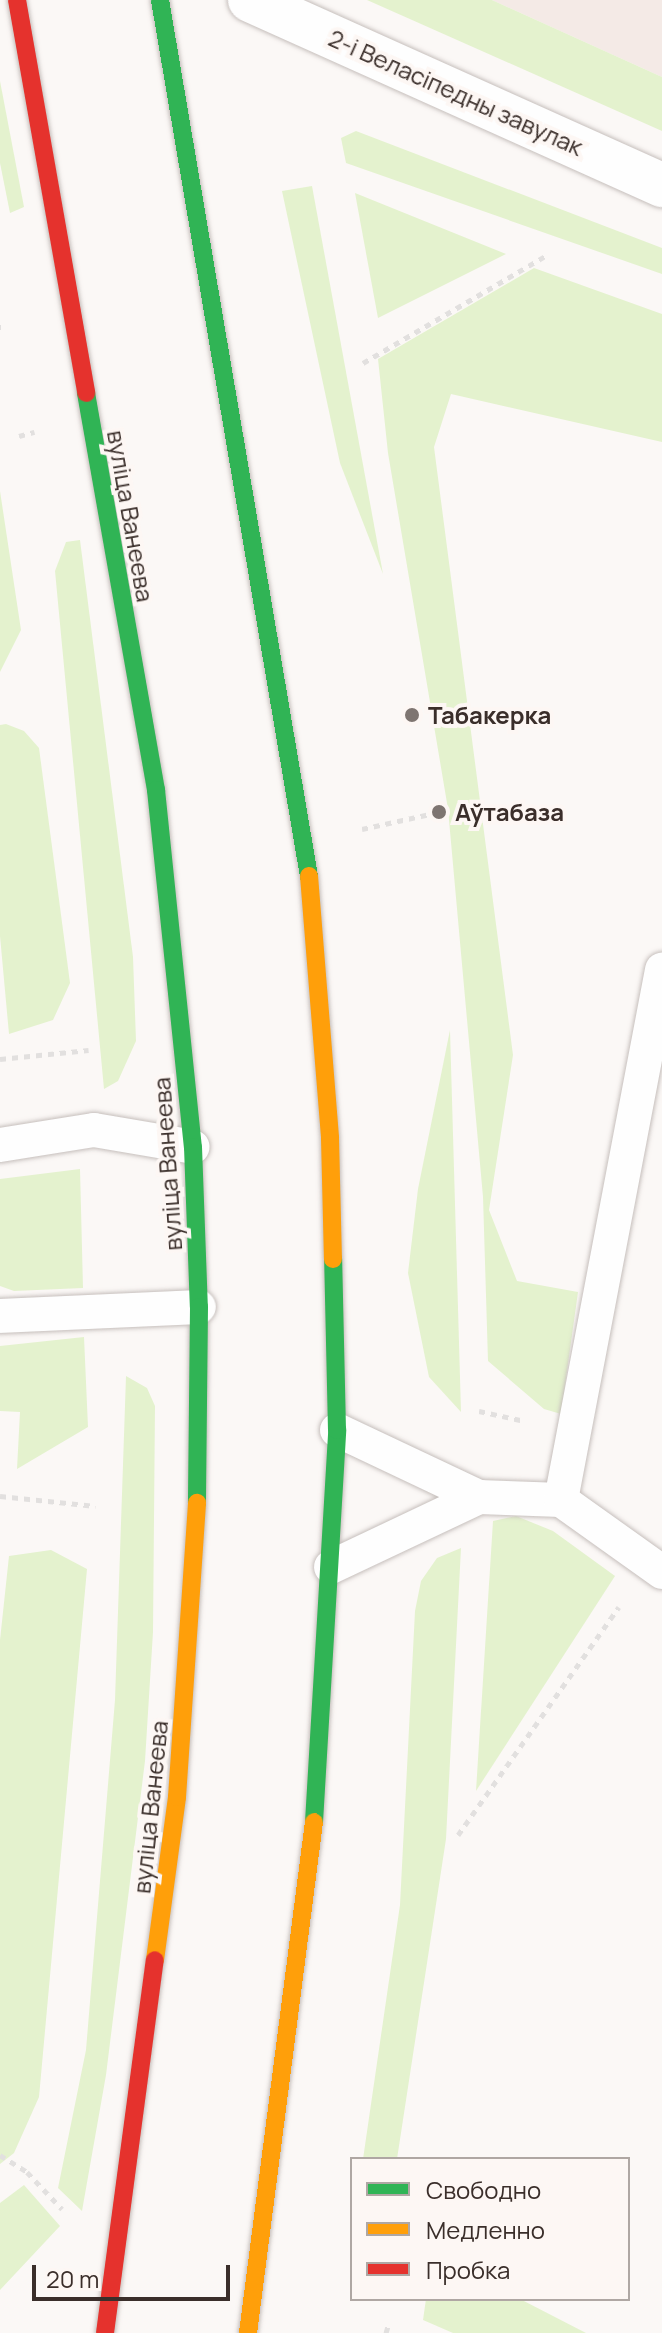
<!DOCTYPE html>
<html>
<head>
<meta charset="utf-8">
<style>
	body { margin:0 }
	#map { position:relative; width:662px; height:2333px; overflow:hidden; background:#fbf8f6; font-family:Manrope,sans-serif }
	div>[style] { position:absolute }
	.built>* { inset:0; background:#f4eae6 }
	.green>* { inset:0; background:#e4f2ce }
	.path>* { height:5px; margin-top:-2.5px; transform-origin:0; background:repeating-linear-gradient(90deg,#e2e0df 0 6px,transparent 0 12px) }
	.roads { filter:drop-shadow(0 0 2px #c6bfbc) drop-shadow(0 0 2px #c6bfbc) }
	.lane>* { height:34px; margin:-17px; padding:0 17px; transform-origin:17px; border-radius:17px; background:#fefefe }
	.street>* { height:44px; margin:-22px; padding:0 22px; transform-origin:22px; border-radius:22px; background:#fefefe }
	.fast>* { height:18px; margin:-9px; padding:0 9px; transform-origin:9px; border-radius:9px; background:#30b455 }
	.slow>* { height:18px; margin:-9px; padding:0 9px; transform-origin:9px; border-radius:9px; background:#ff9f0a }
	.jam>* { height:18px; margin:-9px; padding:0 9px; transform-origin:9px; border-radius:9px; background:#e5322d }
	.dots>* { width:22px; height:22px; translate:-50% -50%; box-sizing:border-box; border:4px solid #fdf7f4; border-radius:50% }
	span { translate:-50% -50%; white-space:nowrap; text-align:center; line-height:1.15; -webkit-text-stroke:8px #fdf7f4; paint-order:stroke }
	.street-label { font-size:24px; color:#3a2e2a }
	.poi-label { font-size:24px; color:#3a2e2a; font-weight:700 }
	.left { translate:0 -50%; text-align:left }
	.legend { position:absolute; left:350px; top:2157px; width:280px; height:144px; box-sizing:border-box; background:#fdf7f4; border:2px solid #afa7a3; margin:0; padding:10px 14px; list-style:none; font-size:24px; color:#3a2e2a }
	.legend li { display:flex; align-items:center; gap:16px; height:40px }
	.legend b { width:40px; border:2px solid #afa7a3 }
	.scale { position:absolute; left:32px; top:2265px; width:198px; height:36px; box-sizing:border-box; border:4px solid #3a2e2a; border-top:0; padding-left:10px; font-size:24px; line-height:28px; white-space:nowrap; color:#3a2e2a; -webkit-text-stroke:6px #fdf7f4; paint-order:stroke }
</style>
</head>
<body>
<div id="map">
	<div class="built">
		<i style="clip-path:polygon(492px 0,662px 0,662px 77px)"></i>
	</div>
	<div class="green">
		<i style="clip-path:polygon(367px 0,492px 0,662px 77px,662px 131px)"></i>
		<i style="clip-path:polygon(0 81px,24px 207px,10px 213px,0 163px)"></i>
		<i style="clip-path:polygon(356px 131px,662px 248px,662px 274px,346px 163px,341px 138px)"></i>
		<i style="clip-path:polygon(312px 186px,383px 574px,340px 463px,282px 191px)"></i>
		<i style="clip-path:polygon(355px 193px,506px 254px,378px 318px)"></i>
		<i style="clip-path:polygon(534px 268px,662px 314px,662px 442px,451px 394px,434px 447px,513px 1055px,489px 1210px,517px 1281px,578px 1292px,561px 1414px,544px 1409px,488px 1361px,483px 1197px,448px 809px,388px 453px,378px 359px)"></i>
		<i style="clip-path:polygon(0 491px,21px 630px,0 672px)"></i>
		<i style="clip-path:polygon(80px 540px,133px 957px,136px 1041px,118px 1081px,104px 1089px,55px 571px,66px 542px)"></i>
		<i style="clip-path:polygon(6px 724px,24px 731px,39px 748px,70px 983px,53px 1020px,9px 1034px,0 936px,0 725px)"></i>
		<i style="clip-path:polygon(450px 1030px,461px 1412px,429px 1377px,408px 1273px,418px 1189px)"></i>
		<i style="clip-path:polygon(80px 1169px,83px 1288px,14px 1291px,0 1286px,0 1179px)"></i>
		<i style="clip-path:polygon(84px 1337px,88px 1427px,17px 1469px,20px 1412px,0 1411px,0 1346px)"></i>
		<i style="clip-path:polygon(126px 1376px,147px 1388px,155px 1406px,153px 1632px,145px 1761px,106px 2075px,82px 2211px,58px 2188px,86px 2050px,115px 1700px)"></i>
		<i style="clip-path:polygon(516px 1516px,553px 1531px,615px 1576px,476px 1791px,493px 1521px)"></i>
		<i style="clip-path:polygon(461px 1548px,446px 1839px,397px 2159px,363px 2159px,400px 1905px,415px 1611px,421px 1581px,437px 1558px)"></i>
		<i style="clip-path:polygon(51px 1550px,87px 1569px,39px 2097px,14px 2153px,0 2164px,0 1640px,9px 1556px)"></i>
		<i style="clip-path:polygon(24px 2185px,60px 2226px,0 2290px,0 2203px)"></i>
		<i style="clip-path:polygon(426px 2299px,520px 2299px,586px 2333px,453px 2333px,423px 2320px)"></i>
	</div>
	<div class="path">
		<i style="left:0;top:327px;width:1px"></i>
		<i style="left:363px;top:363px;width:213px;rotate:-30.4deg"></i>
		<i style="left:19px;top:436px;width:16px;rotate:-15deg"></i>
		<i style="left:362px;top:829px;width:79px;rotate:-12.4deg"></i>
		<i style="left:0;top:1059px;width:89px;rotate:-5.8deg"></i>
		<i style="left:479px;top:1411px;width:47px;rotate:12.3deg"></i>
		<i style="left:0;top:1496px;width:96px;rotate:6deg"></i>
		<i style="left:458px;top:1835px;width:279px;rotate:-54.8deg"></i>
		<i style="left:0;top:2155px;width:32px;rotate:32deg"></i>
		<i style="left:27px;top:2172px;width:51px;rotate:46.6deg"></i>
		<i style="left:386px;top:2333px;width:7px;rotate:-74deg"></i>
	</div>
	<div class="roads">
		<div class="lane">
			<i style="left:0;top:1145px;width:95px;rotate:-9.1deg"></i>
			<i style="left:94px;top:1130px;width:100px;rotate:9.7deg"></i>
			<i style="left:0;top:1316px;width:199px;rotate:-2.6deg"></i>
			<i style="left:337px;top:1430px;width:157px;rotate:25.3deg"></i>
			<i style="left:479px;top:1497px;width:82px;rotate:2.1deg"></i>
			<i style="left:561px;top:1500px;width:124px;rotate:35.5deg"></i>
			<i style="left:561px;top:1500px;width:540px;rotate:-79.21deg"></i>
			<i style="left:331px;top:1567px;width:164px;rotate:-25.3deg"></i>
		</div>
		<div class="street">
			<i style="left:250px;top:0;width:452px;rotate:24.2deg"></i>
		</div>
		<div class="fast">
			<i style="left:160px;top:0;width:889px;rotate:80.35deg"></i>
			<i style="left:86px;top:393px;width:403px;rotate:80deg"></i>
			<i style="left:156px;top:790px;width:359px;rotate:84.1deg"></i>
			<i style="left:193px;top:1147px;width:160px;rotate:87.9deg"></i>
			<i style="left:199px;top:1307px;width:196px;rotate:90.6deg"></i>
			<i style="left:314px;top:1822px;width:393px;rotate:-86.6deg"></i>
			<i style="left:337px;top:1430px;width:171px;rotate:-91.3deg"></i>
		</div>
		<div class="slow">
			<i style="left:309px;top:876px;width:263px;rotate:85.4deg"></i>
			<i style="left:330px;top:1138px;width:121px;rotate:88.6deg"></i>
			<i style="left:155px;top:1960px;width:164px;rotate:-82.3deg"></i>
			<i style="left:177px;top:1797px;width:295px;rotate:-86.1deg"></i>
			<i style="left:248px;top:2333px;width:515px;rotate:-82.64deg"></i>
		</div>
		<div class="jam">
			<i style="left:17px;top:0;width:399px;rotate:80deg"></i>
			<i style="left:105px;top:2333px;width:376px;rotate:-82.4deg"></i>
		</div>
	</div>
	<div class="dots">
		<i style="left:412px;top:715px;background:#7e7571"></i>
		<i style="left:439px;top:812px;background:#7e7571"></i>
	</div>
	<div class="street-label">
		<span style="left:456px;top:92px;rotate:24deg">2-і Веласіпедны завулак</span>
		<span style="left:131px;top:516px;rotate:80deg">вуліца Ванеева</span>
		<span style="left:167px;top:1164px;rotate:-94deg">вуліца Ванеева</span>
		<span style="left:150px;top:1807px;rotate:-84deg">вуліца Ванеева</span>
	</div>
	<div class="poi-label">
		<span class="left" style="left:428px;top:715px">Табакерка</span>
		<span class="left" style="left:455px;top:812px">Аўтабаза</span>
	</div>
	<ul class="legend">
	<li><b style="height:10px;background:#30b455"></b>Свободно</li>
	<li><b style="height:10px;background:#ff9f0a"></b>Медленно</li>
	<li><b style="height:10px;background:#e5322d"></b>Пробка</li>
	</ul>
	<div class="scale">20 m</div>
</div>
</body>
</html>
